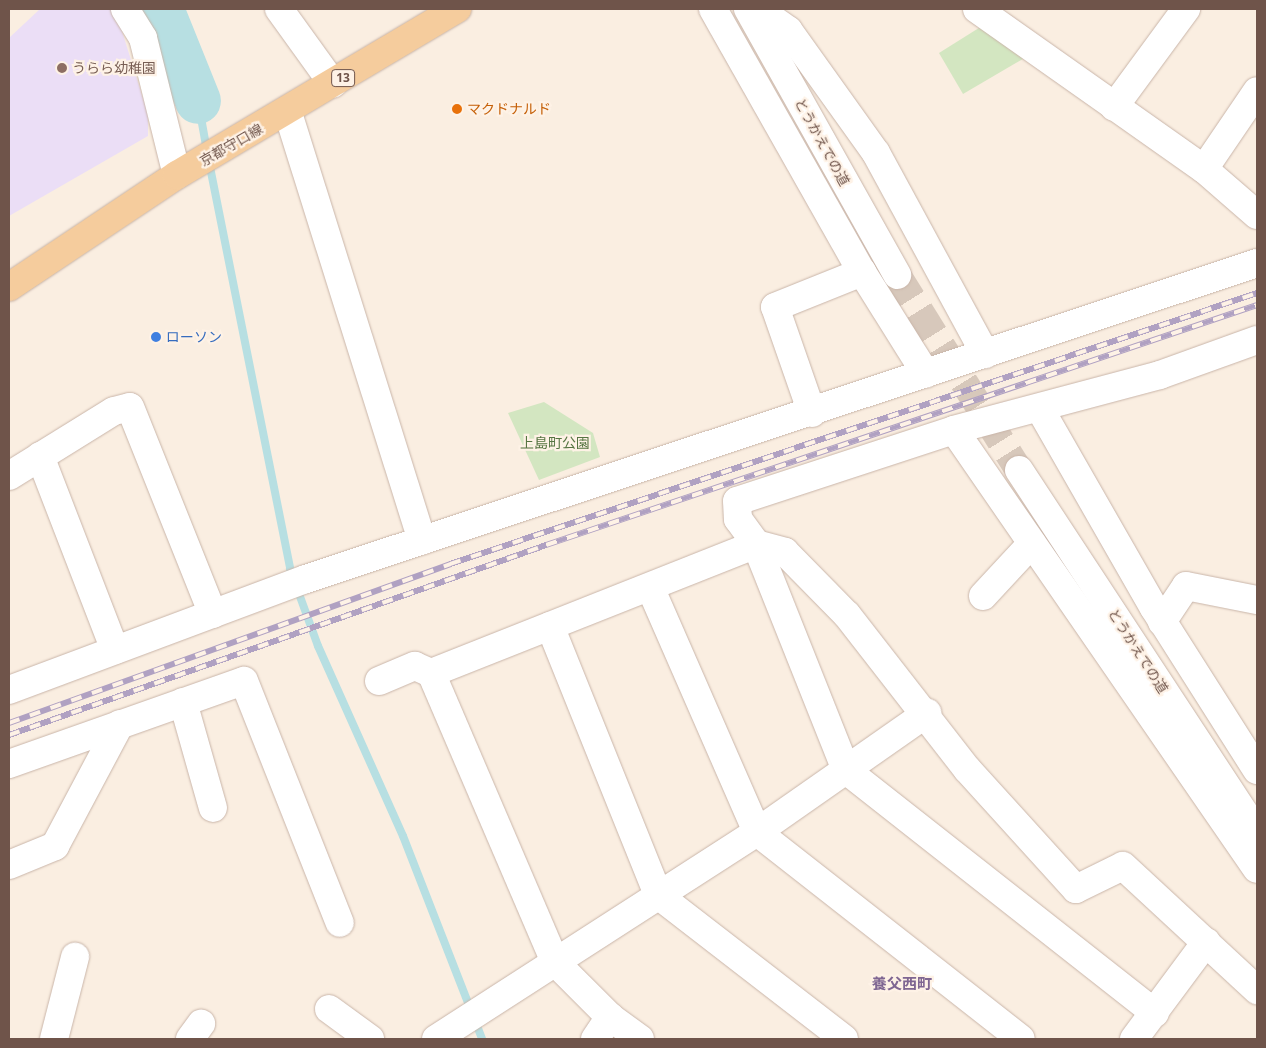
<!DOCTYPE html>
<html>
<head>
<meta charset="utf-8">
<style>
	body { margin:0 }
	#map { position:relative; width:1266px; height:1048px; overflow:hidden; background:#faeee1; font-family:"Open Sans","Noto Sans JP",sans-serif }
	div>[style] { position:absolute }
	.education>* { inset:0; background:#ebdef6 }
	.green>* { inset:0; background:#d3e6c1 }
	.stream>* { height:8px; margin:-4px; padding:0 4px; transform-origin:4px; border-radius:4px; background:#b7dfe2 }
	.river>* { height:46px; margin:-23px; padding:0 23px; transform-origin:23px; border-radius:23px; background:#b7dfe2 }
	.minor-tunnel>* { height:28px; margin-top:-14px; transform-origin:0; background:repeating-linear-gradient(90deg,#d7c8bb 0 28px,transparent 0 42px) }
	.roads { filter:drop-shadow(0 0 1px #c9b5a9) drop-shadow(0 0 1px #c9b5a9) }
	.minor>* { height:28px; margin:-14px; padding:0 14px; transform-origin:14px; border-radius:14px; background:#fff }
	.major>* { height:28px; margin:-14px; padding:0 14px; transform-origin:14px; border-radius:14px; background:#f5cc9d }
	.rail>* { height:5.5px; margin-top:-2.75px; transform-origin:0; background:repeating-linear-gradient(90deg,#fef2e6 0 11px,#b0a1c2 0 22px); box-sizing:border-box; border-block:1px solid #b0a1c2 }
	.dots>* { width:14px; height:14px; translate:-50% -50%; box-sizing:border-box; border:2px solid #fef2e6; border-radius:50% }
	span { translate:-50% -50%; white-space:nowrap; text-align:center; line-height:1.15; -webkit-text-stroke:4.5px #fef2e6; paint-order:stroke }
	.shield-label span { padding:1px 4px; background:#fef2e6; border:1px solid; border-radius:4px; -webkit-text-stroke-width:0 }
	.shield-label { font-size:12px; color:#6f544a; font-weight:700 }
	.education-label { font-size:14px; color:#785e54 }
	.left { translate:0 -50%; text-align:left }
	.food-label { font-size:14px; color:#c56008 }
	.street-label { font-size:14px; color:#6f544a }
	.shop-label { font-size:14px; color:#366cbe }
	.park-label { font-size:14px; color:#567542 }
	.neighbourhood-label { font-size:15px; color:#7f6692; font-weight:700 }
	.frame { position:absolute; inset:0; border:10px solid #6f544a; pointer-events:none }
</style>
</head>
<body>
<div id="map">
	<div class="education">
		<i style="clip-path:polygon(40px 9px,115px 9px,148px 114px,148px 136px,9px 216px,9px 38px)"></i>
	</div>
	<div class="green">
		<i style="clip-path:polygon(982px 26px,1028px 56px,963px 94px,939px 53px)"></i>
		<i style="clip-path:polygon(544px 402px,593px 433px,600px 457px,539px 480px,508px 413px)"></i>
	</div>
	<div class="stream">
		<i style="left:198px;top:101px;width:51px;rotate:79.8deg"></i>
		<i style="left:209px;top:162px;width:415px;rotate:78.7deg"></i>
		<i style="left:290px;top:569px;width:82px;rotate:70deg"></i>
		<i style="left:318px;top:646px;width:208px;rotate:65.9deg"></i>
		<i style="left:403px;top:836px;width:218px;rotate:68.7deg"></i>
	</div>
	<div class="river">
		<i style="left:161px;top:9px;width:99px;rotate:68.1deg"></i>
	</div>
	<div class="minor-tunnel">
		<i style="left:897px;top:275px;width:230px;rotate:58deg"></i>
	</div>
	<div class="roads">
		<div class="minor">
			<i style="left:125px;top:9px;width:34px;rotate:58deg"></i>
			<i style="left:143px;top:38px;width:141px;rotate:76.1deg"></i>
			<i style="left:279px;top:9px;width:92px;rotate:54.2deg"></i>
			<i style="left:713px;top:9px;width:302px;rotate:60.5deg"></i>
			<i style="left:862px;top:272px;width:120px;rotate:57.9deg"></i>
			<i style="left:748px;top:9px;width:305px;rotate:60.7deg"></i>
			<i style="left:758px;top:9px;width:37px;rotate:35deg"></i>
			<i style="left:788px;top:30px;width:151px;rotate:54.4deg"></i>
			<i style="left:876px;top:153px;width:229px;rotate:61.5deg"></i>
			<i style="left:977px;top:9px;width:278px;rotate:35.2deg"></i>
			<i style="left:1204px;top:169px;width:70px;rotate:41deg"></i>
			<i style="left:1114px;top:107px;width:122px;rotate:-53.7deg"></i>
			<i style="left:288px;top:113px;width:448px;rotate:72.6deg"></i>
			<i style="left:1204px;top:169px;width:94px;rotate:-55.8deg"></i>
			<i style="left:1257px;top:340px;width:103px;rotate:160.2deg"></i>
			<i style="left:1160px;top:375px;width:213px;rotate:165.1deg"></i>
			<i style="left:954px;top:430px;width:228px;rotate:161.9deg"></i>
			<i style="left:737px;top:501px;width:18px;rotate:87deg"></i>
			<i style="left:738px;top:519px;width:31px;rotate:54deg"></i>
			<i style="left:756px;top:544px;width:30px;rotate:15deg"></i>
			<i style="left:785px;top:552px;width:88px;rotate:45.5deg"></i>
			<i style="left:847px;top:615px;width:195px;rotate:52.1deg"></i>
			<i style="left:967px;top:769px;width:162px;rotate:47.8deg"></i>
			<i style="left:1076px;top:889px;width:52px;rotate:-26.1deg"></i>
			<i style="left:1123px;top:866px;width:183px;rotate:42.8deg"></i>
			<i style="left:1040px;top:409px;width:229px;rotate:60.2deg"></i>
			<i style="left:1154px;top:608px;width:192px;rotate:57.6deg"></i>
			<i style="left:812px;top:413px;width:112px;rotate:-109.2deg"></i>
			<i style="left:775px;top:307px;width:94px;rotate:-21.9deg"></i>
			<i style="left:954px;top:430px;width:533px;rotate:55.39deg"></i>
			<i style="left:40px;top:456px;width:208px;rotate:68.9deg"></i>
			<i style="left:1019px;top:470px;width:434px;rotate:56.7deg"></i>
			<i style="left:9px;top:476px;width:123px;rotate:-31.8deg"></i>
			<i style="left:114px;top:411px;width:16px;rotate:-14deg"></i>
			<i style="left:130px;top:407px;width:223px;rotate:68.2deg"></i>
			<i style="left:650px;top:587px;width:267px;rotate:66.4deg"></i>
			<i style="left:757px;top:832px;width:335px;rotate:38.1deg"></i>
			<i style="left:983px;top:596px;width:72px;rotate:-47.2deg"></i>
			<i style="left:1162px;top:622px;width:43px;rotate:-56.3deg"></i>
			<i style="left:1186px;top:586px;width:72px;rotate:11.2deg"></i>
			<i style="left:550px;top:626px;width:290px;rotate:68.1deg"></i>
			<i style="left:658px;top:895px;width:235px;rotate:37.7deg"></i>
			<i style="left:379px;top:681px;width:39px;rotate:-23deg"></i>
			<i style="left:415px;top:666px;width:17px;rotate:24deg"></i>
			<i style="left:9px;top:690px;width:317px;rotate:-20.5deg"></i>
			<i style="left:306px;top:579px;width:1002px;rotate:-18.38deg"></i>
			<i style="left:183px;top:702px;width:110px;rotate:74.2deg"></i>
			<i style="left:9px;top:764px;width:249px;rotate:-19.5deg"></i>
			<i style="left:244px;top:681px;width:260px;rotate:68.4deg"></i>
			<i style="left:9px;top:865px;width:50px;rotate:-22.4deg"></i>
			<i style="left:55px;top:846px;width:138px;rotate:-62deg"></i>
			<i style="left:329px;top:1009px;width:51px;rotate:36.2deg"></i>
			<i style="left:610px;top:1017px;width:37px;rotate:36deg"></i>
			<i style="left:54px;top:1039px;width:85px;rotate:-75.6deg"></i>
			<i style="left:190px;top:1039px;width:19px;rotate:-54deg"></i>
			<i style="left:436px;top:1039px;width:382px;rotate:-32.8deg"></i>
			<i style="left:757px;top:832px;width:208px;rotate:-35deg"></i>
			<i style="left:595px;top:1039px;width:27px;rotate:-56deg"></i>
			<i style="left:610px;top:1017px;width:78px;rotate:-135deg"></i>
			<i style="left:555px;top:962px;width:314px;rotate:-113.2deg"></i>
			<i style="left:431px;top:673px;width:350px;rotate:-21.6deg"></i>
			<i style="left:756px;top:544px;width:243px;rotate:68.3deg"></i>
			<i style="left:846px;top:770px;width:393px;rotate:38.2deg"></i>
			<i style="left:1134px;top:1039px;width:121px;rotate:-53.4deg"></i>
		</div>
		<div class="major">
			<i style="left:9px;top:287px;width:202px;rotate:-33.7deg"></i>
			<i style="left:177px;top:175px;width:326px;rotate:-30.7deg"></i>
		</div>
	</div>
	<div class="rail">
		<i style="left:9px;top:723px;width:469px;rotate:-19.8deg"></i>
		<i style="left:450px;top:564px;width:851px;rotate:-18.56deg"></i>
		<i style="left:9px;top:735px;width:570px;rotate:-19.48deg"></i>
		<i style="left:546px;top:545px;width:750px;rotate:-18.65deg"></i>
	</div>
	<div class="dots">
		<i style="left:62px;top:68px;background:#8d6e63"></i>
		<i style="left:457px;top:109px;background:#e8710a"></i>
		<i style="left:156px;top:337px;background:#3f7fe0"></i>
	</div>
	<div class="shield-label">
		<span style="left:343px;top:78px">13</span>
	</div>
	<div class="education-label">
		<span class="left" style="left:72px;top:68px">うらら幼稚園</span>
	</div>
	<div class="food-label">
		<span class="left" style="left:467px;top:109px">マクドナルド</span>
	</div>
	<div class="street-label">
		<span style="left:822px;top:142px;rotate:61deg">とうかえでの道</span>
		<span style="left:231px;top:145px;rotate:-30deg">京都守口線</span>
		<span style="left:1138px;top:651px;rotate:57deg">とうかえでの道</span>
	</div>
	<div class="shop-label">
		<span class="left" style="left:166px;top:337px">ローソン</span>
	</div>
	<div class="park-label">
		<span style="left:555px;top:443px">上島町公園</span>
	</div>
	<div class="neighbourhood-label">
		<span style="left:902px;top:984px">養父西町</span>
	</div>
	<div class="frame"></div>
</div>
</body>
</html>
